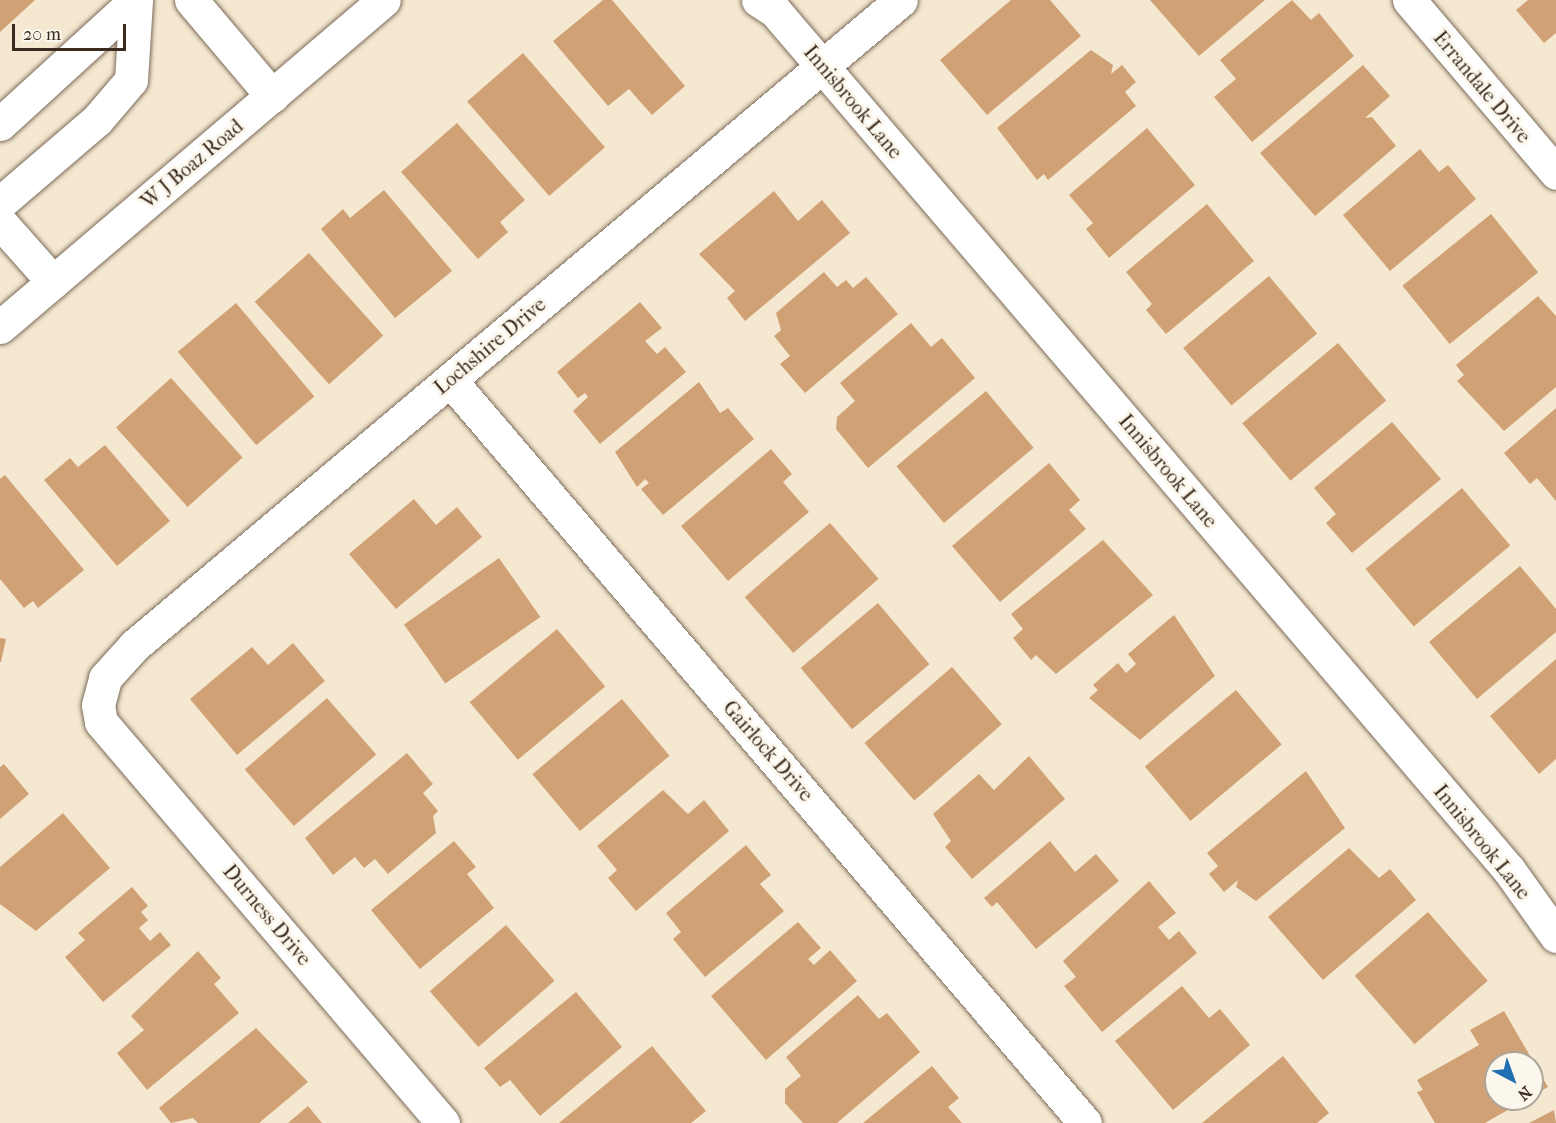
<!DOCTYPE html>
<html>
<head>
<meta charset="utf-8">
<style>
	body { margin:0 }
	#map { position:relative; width:1556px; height:1123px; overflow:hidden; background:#f5e8d0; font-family:"IM FELL French Canon",serif }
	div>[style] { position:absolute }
	.building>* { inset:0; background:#d1a176; transform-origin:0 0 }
	.roads { filter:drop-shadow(0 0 2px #7c6c5c) drop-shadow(0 0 2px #7c6c5c) }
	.minor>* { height:33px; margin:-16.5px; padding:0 16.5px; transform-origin:16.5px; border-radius:16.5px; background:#fff }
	span { translate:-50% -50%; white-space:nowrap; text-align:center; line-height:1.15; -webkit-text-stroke:6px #fbf7ec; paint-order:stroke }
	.street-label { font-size:20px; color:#3b2a1e }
	.north { position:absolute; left:1484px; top:1051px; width:60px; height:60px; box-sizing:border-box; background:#fbf7ec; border:2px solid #aea59a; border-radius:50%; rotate:139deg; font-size:16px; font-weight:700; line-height:24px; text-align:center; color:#3b2a1e }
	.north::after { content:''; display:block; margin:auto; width:21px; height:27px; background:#1f6fb2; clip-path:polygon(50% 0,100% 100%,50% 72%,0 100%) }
	.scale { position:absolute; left:12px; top:24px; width:114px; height:27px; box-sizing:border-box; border:3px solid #3b2a1e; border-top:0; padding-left:8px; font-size:18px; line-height:21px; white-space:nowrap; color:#3b2a1e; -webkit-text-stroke:4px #fbf7ec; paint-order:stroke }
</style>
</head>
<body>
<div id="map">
	<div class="building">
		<i style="clip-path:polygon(0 0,35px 0,0 32px)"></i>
		<i style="clip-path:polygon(603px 0,612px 0,685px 86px,652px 115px,629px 89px,608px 106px,553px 41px)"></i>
		<i style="clip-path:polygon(1011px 0,1050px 0,1081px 36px,987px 115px,940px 60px)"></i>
		<i style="clip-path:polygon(1150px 0,1265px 0,1199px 56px)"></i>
		<i style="clip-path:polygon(1292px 0,1311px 20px,1319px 13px,1354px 56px,1252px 142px,1214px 97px,1236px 79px,1220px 60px)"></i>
		<i style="clip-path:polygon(1528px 0,1556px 0,1556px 33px,1544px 43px,1516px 10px)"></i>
		<i style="clip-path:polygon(1091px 50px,1113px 65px,1111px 74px,1122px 65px,1136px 82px,1125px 92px,1136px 106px,1048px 180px,1044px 174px,1037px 180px,997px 128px)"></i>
		<i style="left:523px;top:53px;width:125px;height:74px;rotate:49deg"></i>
		<i style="clip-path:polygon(1363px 65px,1390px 96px,1365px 118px,1372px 117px,1396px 146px,1315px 216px,1260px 153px)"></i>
		<i style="clip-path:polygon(457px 123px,525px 200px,500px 222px,508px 232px,478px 259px,401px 172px)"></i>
		<i style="clip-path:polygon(1147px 128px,1195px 185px,1109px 258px,1086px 229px,1093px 223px,1069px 195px)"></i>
		<i style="clip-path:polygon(1420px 149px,1439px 172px,1448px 165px,1476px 199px,1390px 271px,1343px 215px)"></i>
		<i style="clip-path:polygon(384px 190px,452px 271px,395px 318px,321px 229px,343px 209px,350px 218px)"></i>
		<i style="clip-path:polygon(774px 191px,798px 221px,822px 200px,850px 233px,745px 321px,727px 298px,735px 291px,699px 254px)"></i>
		<i style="clip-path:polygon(1207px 204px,1254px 261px,1166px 334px,1146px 310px,1152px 304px,1126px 272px)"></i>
		<i style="left:1491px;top:214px;width:75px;height:114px;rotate:51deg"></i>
		<i style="left:309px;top:253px;width:111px;height:73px;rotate:48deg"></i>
		<i style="clip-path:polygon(824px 272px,837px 287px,846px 280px,853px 288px,866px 277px,898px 314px,805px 393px,780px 364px,790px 356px,774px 336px,781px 330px,776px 313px)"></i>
		<i style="left:1269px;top:276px;width:75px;height:112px;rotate:50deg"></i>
		<i style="clip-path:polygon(1538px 296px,1556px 316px,1556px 387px,1504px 431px,1457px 381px,1464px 375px,1456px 365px)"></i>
		<i style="clip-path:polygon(640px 302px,662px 328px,645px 341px,657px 354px,665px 347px,686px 372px,600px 444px,573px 411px,588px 397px,585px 393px,578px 398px,557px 372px)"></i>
		<i style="left:236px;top:303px;width:122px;height:76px;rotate:50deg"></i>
		<i style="clip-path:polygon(911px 323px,931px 347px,942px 338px,975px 378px,868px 468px,836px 429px,837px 417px,855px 401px,840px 383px)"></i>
		<i style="left:1338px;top:343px;width:75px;height:125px;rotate:50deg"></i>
		<i style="left:171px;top:378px;width:107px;height:74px;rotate:48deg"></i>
		<i style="clip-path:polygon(699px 382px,720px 413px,728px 408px,754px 439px,663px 515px,641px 489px,649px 483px,645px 479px,637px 487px,615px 452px)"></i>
		<i style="left:986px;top:391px;width:74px;height:117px;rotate:50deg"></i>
		<i style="clip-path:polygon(1556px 408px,1556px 501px,1537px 478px,1530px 484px,1504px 453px)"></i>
		<i style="clip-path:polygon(1392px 422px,1441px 479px,1352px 553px,1326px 523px,1336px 514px,1314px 488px)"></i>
		<i style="clip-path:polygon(105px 445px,170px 521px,117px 566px,44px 480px,70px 458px,78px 467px)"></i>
		<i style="clip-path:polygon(771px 449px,792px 474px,783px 482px,809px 512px,728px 581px,681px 526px)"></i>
		<i style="clip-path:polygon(1049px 463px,1080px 500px,1069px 510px,1086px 529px,1000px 602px,952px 546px)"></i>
		<i style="clip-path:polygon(5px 475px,84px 570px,38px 608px,33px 601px,24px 608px,0 579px,0 479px)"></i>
		<i style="left:1462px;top:488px;width:75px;height:126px;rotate:50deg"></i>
		<i style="clip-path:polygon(414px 499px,436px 525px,457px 507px,482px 537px,396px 609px,349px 554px)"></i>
		<i style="left:830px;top:523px;width:74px;height:113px;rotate:49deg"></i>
		<i style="clip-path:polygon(1103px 540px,1153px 595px,1056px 674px,1036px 655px,1031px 660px,1013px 638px,1023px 629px,1011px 614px)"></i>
		<i style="left:499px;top:558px;width:72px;height:116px;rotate:55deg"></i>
		<i style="clip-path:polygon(1520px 566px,1556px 609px,1556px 632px,1477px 699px,1429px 642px)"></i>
		<i style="left:878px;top:603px;width:80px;height:101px;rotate:50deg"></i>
		<i style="clip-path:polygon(1174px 615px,1215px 676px,1140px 740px,1089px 698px,1098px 690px,1093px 685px,1118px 663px,1126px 673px,1136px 664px,1128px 654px)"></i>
		<i style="left:557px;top:629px;width:75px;height:114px;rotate:50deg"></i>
		<i style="clip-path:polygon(0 638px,6px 639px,1px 662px,0 662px)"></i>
		<i style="clip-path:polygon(293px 643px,325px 681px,237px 755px,190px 699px,252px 647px,268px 665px)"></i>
		<i style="clip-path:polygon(1556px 659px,1556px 759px,1539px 774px,1490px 716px)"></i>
		<i style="left:952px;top:667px;width:76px;height:116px;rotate:49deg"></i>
		<i style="left:1236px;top:690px;width:71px;height:119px;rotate:50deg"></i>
		<i style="left:327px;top:698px;width:75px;height:109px;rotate:49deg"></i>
		<i style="left:622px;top:699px;width:74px;height:117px;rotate:50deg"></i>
		<i style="clip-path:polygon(407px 753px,433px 784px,423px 793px,438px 811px,433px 816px,436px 833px,388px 874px,375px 859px,364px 868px,355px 857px,333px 875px,305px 838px)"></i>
		<i style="clip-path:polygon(1029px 756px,1065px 799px,972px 879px,945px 847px,951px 841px,933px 814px,979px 774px,994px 790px)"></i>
		<i style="clip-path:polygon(4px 764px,29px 794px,0 819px,0 767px)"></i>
		<i style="clip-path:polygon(1306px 771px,1345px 828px,1256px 901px,1236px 887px,1238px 880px,1224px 892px,1209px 874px,1218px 866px,1207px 853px)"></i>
		<i style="clip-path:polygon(663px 790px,688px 814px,704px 800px,729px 831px,636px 911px,608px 878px,617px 870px,597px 846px)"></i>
		<i style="clip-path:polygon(63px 813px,110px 868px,36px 931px,0 904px,0 867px)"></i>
		<i style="clip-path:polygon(454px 841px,476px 867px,467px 874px,494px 908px,420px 969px,371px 910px)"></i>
		<i style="clip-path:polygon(1050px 841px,1075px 872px,1096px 854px,1119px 881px,1036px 949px,997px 902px,992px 907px,984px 898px)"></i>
		<i style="clip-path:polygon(746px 845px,771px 875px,760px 884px,784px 911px,705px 977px,673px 939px,681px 932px,666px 913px)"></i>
		<i style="clip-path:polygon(1349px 848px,1379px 878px,1390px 869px,1416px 900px,1323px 980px,1268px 917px)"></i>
		<i style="clip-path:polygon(1149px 881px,1176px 913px,1158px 927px,1169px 940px,1179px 931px,1197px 953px,1102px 1032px,1064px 986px,1076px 977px,1063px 961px)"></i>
		<i style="clip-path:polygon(132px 887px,148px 906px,141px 912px,148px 920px,139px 928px,150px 941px,160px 932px,171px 945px,103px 1002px,65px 957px,85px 940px,78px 933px)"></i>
		<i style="left:1428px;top:912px;width:91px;height:97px;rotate:49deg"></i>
		<i style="clip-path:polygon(798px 922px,821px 948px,808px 959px,814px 965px,830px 950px,857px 981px,766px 1060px,711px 996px)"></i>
		<i style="left:506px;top:925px;width:74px;height:101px;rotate:49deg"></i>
		<i style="clip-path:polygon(198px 951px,221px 978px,214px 984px,239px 1013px,147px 1090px,117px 1053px,144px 1030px,131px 1016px)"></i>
		<i style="clip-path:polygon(1182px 986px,1209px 1018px,1220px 1009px,1250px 1045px,1173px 1110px,1115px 1041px)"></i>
		<i style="clip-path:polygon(576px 992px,622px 1047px,540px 1116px,510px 1080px,500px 1087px,484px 1068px)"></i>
		<i style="clip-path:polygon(858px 995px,879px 1019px,887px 1013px,920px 1052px,837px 1123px,803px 1123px,785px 1103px,785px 1089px,801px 1076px,786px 1057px)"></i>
		<i style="clip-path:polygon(1504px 1011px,1548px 1087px,1532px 1096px,1532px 1063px,1496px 1063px,1496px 1099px,1527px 1099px,1485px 1123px,1435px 1123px,1417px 1092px,1423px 1090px,1417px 1080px,1479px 1045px,1470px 1030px)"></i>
		<i style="clip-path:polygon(256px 1028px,308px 1082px,259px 1123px,198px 1123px,193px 1118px,171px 1123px,159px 1108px)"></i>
		<i style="clip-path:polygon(652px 1046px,706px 1111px,691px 1123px,559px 1123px)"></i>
		<i style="clip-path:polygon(1283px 1056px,1329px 1113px,1317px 1123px,1202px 1123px)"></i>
		<i style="clip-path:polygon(932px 1066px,959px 1098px,948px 1107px,962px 1123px,863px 1123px)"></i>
		<i style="clip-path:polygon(308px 1106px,322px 1123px,288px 1123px)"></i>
		<i style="clip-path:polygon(1554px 1110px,1556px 1123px,1529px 1123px)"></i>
	</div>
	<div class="roads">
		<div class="minor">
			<i style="left:191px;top:0;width:126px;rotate:49.8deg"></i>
			<i style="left:758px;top:0;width:20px;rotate:33deg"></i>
			<i style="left:775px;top:11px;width:1130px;rotate:49.49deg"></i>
			<i style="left:1509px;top:870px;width:81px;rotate:54.5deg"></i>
			<i style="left:1409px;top:0;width:227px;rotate:49.6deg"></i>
			<i style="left:0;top:124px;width:184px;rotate:-42.4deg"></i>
			<i style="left:0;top:203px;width:128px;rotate:-40.6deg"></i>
			<i style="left:97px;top:120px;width:52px;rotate:-49.6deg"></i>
			<i style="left:131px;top:80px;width:80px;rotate:-86.4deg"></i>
			<i style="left:0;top:222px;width:80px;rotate:48.5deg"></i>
			<i style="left:0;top:327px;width:504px;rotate:-40.42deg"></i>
			<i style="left:450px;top:380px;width:977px;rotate:49.48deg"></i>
			<i style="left:443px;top:1123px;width:527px;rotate:-130.46deg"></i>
			<i style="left:101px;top:722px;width:17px;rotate:-100deg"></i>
			<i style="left:98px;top:705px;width:28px;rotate:-75deg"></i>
			<i style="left:105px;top:678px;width:45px;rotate:-47.7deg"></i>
			<i style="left:135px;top:645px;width:1001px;rotate:-40.1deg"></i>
		</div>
	</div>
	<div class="street-label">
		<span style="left:1482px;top:87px;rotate:50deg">Errandale Drive</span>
		<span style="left:853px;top:102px;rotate:50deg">Innisbrook Lane</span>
		<span style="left:192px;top:164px;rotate:-40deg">W J Boaz Road</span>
		<span style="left:490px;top:346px;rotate:-40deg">Lochshire Drive</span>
		<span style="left:1168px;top:471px;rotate:50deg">Innisbrook Lane</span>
		<span style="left:768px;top:751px;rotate:49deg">Gairlock Drive</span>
		<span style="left:1482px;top:842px;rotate:51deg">Innisbrook Lane</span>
		<span style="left:267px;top:915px;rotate:50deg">Durness Drive</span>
	</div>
	<div class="north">N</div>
	<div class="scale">20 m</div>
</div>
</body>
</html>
